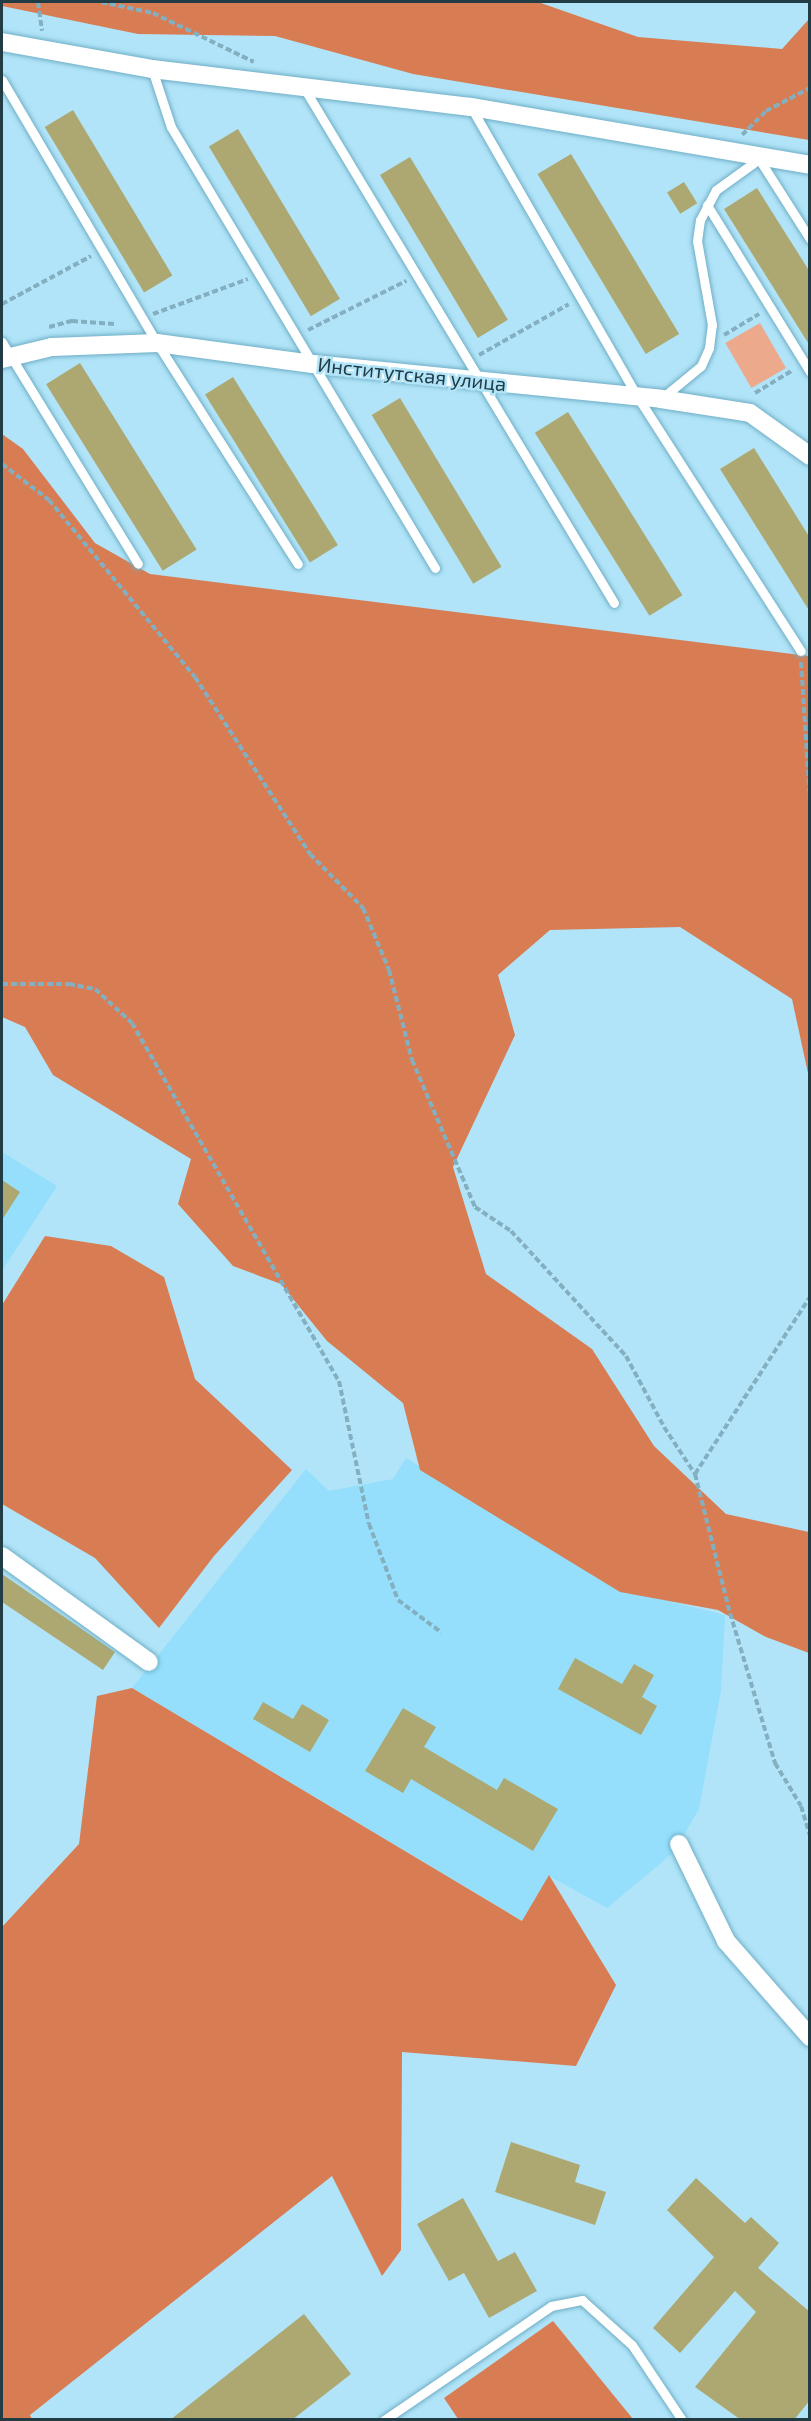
<!DOCTYPE html>
<html>
<head>
<meta charset="utf-8">
<style>
	body { margin:0 }
	#map { position:relative; width:811px; height:2421px; overflow:hidden; background:#b1e4f8; font-family:"Exo 2",sans-serif }
	div>[style] { position:absolute }
	.built>* { inset:0; background:#95dffc }
	.green>* { inset:0; background:#eca98c; transform-origin:0 0 }
	.forest>* { inset:0; background:#d87d53 }
	.building>* { inset:0; background:#ada872; transform-origin:0 0 }
	.path>* { height:4px; margin-top:-2px; transform-origin:0; background:repeating-linear-gradient(90deg,#84afc0 0 6px,transparent 0 9px) }
	.roads { filter:drop-shadow(0 0 2px #6faec6) drop-shadow(0 0 2px #6faec6) }
	.service>* { height:9px; margin:-4.5px; padding:0 4.5px; transform-origin:4.5px; border-radius:4.5px; background:#fff }
	.minor>* { height:18px; margin:-9px; padding:0 9px; transform-origin:9px; border-radius:9px; background:#fff }
	span { translate:-50% -50%; white-space:nowrap; text-align:center; line-height:1.15; -webkit-text-stroke:5px #b1e4f8; paint-order:stroke }
	.street-label { font-size:20px; color:#223c46 }
	.frame { position:absolute; inset:0; border:3px solid #223c46; pointer-events:none }
</style>
</head>
<body>
<div id="map">
	<div class="built">
		<i style="clip-path:polygon(2px 1152px,57px 1186px,2px 1271px)"></i>
		<i style="clip-path:polygon(406px 1458px,624px 1590px,725px 1615px,721px 1691px,699px 1809px,674px 1852px,607px 1908px,549px 1876px,523px 1921px,132px 1688px,306px 1469px,329px 1491px,393px 1479px)"></i>
	</div>
	<div class="green">
		<i style="left:760px;top:323px;width:52px;height:40px;rotate:60deg"></i>
	</div>
	<div class="forest">
		<i style="clip-path:polygon(2px 2px,538px 2px,638px 37px,782px 49px,809px 19px,809px 140px,413px 74px,275px 36px,138px 34px,2px 6px)"></i>
		<i style="clip-path:polygon(2px 434px,23px 449px,95px 543px,150px 574px,809px 656px,809px 1078px,792px 999px,680px 927px,550px 930px,498px 975px,515px 1035px,453px 1167px,486px 1274px,592px 1349px,654px 1446px,726px 1514px,809px 1532px,809px 1653px,766px 1637px,718px 1610px,620px 1592px,420px 1470px,403px 1403px,327px 1341px,281px 1284px,233px 1266px,178px 1204px,191px 1159px,53px 1075px,25px 1027px,2px 1017px)"></i>
		<i style="clip-path:polygon(45px 1236px,111px 1246px,164px 1277px,195px 1379px,292px 1470px,214px 1556px,159px 1628px,95px 1558px,2px 1504px,2px 1305px)"></i>
		<i style="clip-path:polygon(132px 1688px,522px 1921px,549px 1875px,616px 1985px,576px 2066px,402px 2052px,401px 2250px,382px 2276px,332px 2176px,30px 2415px,32px 2419px,2px 2419px,2px 1927px,79px 1844px,97px 1696px)"></i>
		<i style="clip-path:polygon(553px 2321px,633px 2419px,458px 2419px,444px 2398px)"></i>
	</div>
	<div class="building">
		<i style="left:73px;top:110px;width:193px;height:33px;rotate:59deg"></i>
		<i style="left:238px;top:129px;width:198px;height:34px;rotate:59deg"></i>
		<i style="left:571px;top:154px;width:210px;height:39px;rotate:59deg"></i>
		<i style="left:410px;top:157px;width:190px;height:35px;rotate:59deg"></i>
		<i style="left:684px;top:182px;width:25px;height:20px;rotate:58deg"></i>
		<i style="clip-path:polygon(757px 188px,810px 272px,810px 346px,724px 209px)"></i>
		<i style="left:80px;top:363px;width:220px;height:40px;rotate:58deg"></i>
		<i style="left:233px;top:377px;width:198px;height:33px;rotate:58deg"></i>
		<i style="left:400px;top:398px;width:197px;height:33px;rotate:59deg"></i>
		<i style="left:568px;top:412px;width:216px;height:39px;rotate:58deg"></i>
		<i style="clip-path:polygon(754px 448px,810px 538px,810px 612px,720px 469px)"></i>
		<i style="clip-path:polygon(2px 1180px,20px 1192px,2px 1220px)"></i>
		<i style="clip-path:polygon(2px 1574px,115px 1652px,103px 1670px,2px 1602px)"></i>
		<i style="clip-path:polygon(575px 1658px,622px 1684px,634px 1664px,654px 1675px,642px 1697px,657px 1706px,641px 1735px,558px 1689px)"></i>
		<i style="clip-path:polygon(263px 1702px,293px 1719px,302px 1704px,329px 1720px,310px 1752px,253px 1719px)"></i>
		<i style="clip-path:polygon(403px 1708px,436px 1727px,424px 1747px,497px 1790px,504px 1778px,558px 1809px,533px 1851px,411px 1779px,403px 1793px,365px 1771px)"></i>
		<i style="clip-path:polygon(511px 2142px,580px 2165px,575px 2182px,606px 2192px,595px 2225px,495px 2192px)"></i>
		<i style="clip-path:polygon(696px 2178px,745px 2223px,751px 2217px,779px 2243px,758px 2268px,810px 2312px,810px 2400px,794px 2420px,741px 2420px,695px 2387px,756px 2312px,735px 2291px,680px 2353px,653px 2328px,714px 2257px,667px 2210px)"></i>
		<i style="clip-path:polygon(463px 2198px,498px 2261px,515px 2252px,537px 2291px,489px 2318px,464px 2273px,449px 2281px,417px 2224px)"></i>
		<i style="clip-path:polygon(304px 2314px,351px 2374px,292px 2420px,170px 2420px)"></i>
	</div>
	<div class="path">
		<i style="left:38px;top:2px;width:29px;rotate:82deg"></i>
		<i style="left:101px;top:2px;width:53px;rotate:11.9deg"></i>
		<i style="left:153px;top:13px;width:112px;rotate:25.9deg"></i>
		<i style="left:742px;top:135px;width:34px;rotate:-45deg"></i>
		<i style="left:766px;top:111px;width:50px;rotate:-27.6deg"></i>
		<i style="left:2px;top:304px;width:101px;rotate:-28.3deg"></i>
		<i style="left:153px;top:314px;width:101px;rotate:-20.2deg"></i>
		<i style="left:49px;top:327px;width:24px;rotate:-15deg"></i>
		<i style="left:72px;top:321px;width:43px;rotate:4deg"></i>
		<i style="left:308px;top:330px;width:110px;rotate:-26.6deg"></i>
		<i style="left:724px;top:335px;width:41px;rotate:-31deg"></i>
		<i style="left:479px;top:355px;width:103px;rotate:-29.5deg"></i>
		<i style="left:755px;top:393px;width:44px;rotate:-31.2deg"></i>
		<i style="left:2px;top:464px;width:59px;rotate:37.5deg"></i>
		<i style="left:49px;top:500px;width:229px;rotate:50.5deg"></i>
		<i style="left:195px;top:677px;width:211px;rotate:57deg"></i>
		<i style="left:310px;top:854px;width:76px;rotate:45.5deg"></i>
		<i style="left:363px;top:908px;width:67px;rotate:67.2deg"></i>
		<i style="left:389px;top:970px;width:93px;rotate:75.7deg"></i>
		<i style="left:412px;top:1060px;width:160px;rotate:66.8deg"></i>
		<i style="left:475px;top:1207px;width:43px;rotate:33.7deg"></i>
		<i style="left:511px;top:1231px;width:170px;rotate:47.4deg"></i>
		<i style="left:626px;top:1356px;width:81px;rotate:61.8deg"></i>
		<i style="left:664px;top:1427px;width:56px;rotate:56.6deg"></i>
		<i style="left:695px;top:1474px;width:143px;rotate:75.9deg"></i>
		<i style="left:730px;top:1613px;width:157px;rotate:73.3deg"></i>
		<i style="left:775px;top:1763px;width:50px;rotate:58.8deg"></i>
		<i style="left:801px;top:1806px;width:30px;rotate:73deg"></i>
		<i style="left:801px;top:662px;width:140px;rotate:86.3deg"></i>
		<i style="left:2px;top:984px;width:67px"></i>
		<i style="left:69px;top:984px;width:26px;rotate:11deg"></i>
		<i style="left:95px;top:989px;width:50px;rotate:42.6deg"></i>
		<i style="left:132px;top:1023px;width:414px;rotate:60deg"></i>
		<i style="left:339px;top:1381px;width:146px;rotate:78.2deg"></i>
		<i style="left:369px;top:1524px;width:81px;rotate:69.1deg"></i>
		<i style="left:398px;top:1600px;width:54px;rotate:36.7deg"></i>
		<i style="left:695px;top:1474px;width:211px;rotate:-57deg"></i>
	</div>
	<div class="roads">
		<div class="service">
			<i style="left:152px;top:69px;width:61px;rotate:71.9deg"></i>
			<i style="left:171px;top:127px;width:514px;rotate:59.09deg"></i>
			<i style="left:2px;top:80px;width:305px;rotate:59.5deg"></i>
			<i style="left:157px;top:343px;width:262px;rotate:57.5deg"></i>
			<i style="left:304px;top:88px;width:601px;rotate:58.95deg"></i>
			<i style="left:472px;top:109px;width:331px;rotate:60.1deg"></i>
			<i style="left:637px;top:396px;width:303px;rotate:57.3deg"></i>
			<i style="left:707px;top:205px;width:196px;rotate:58.3deg"></i>
			<i style="left:2px;top:342px;width:260px;rotate:58.5deg"></i>
			<i style="left:662px;top:398px;width:50px;rotate:-39.4deg"></i>
			<i style="left:701px;top:366px;width:20px;rotate:-66deg"></i>
			<i style="left:709px;top:348px;width:23px;rotate:-83deg"></i>
			<i style="left:712px;top:325px;width:85px;rotate:-100.1deg"></i>
			<i style="left:697px;top:241px;width:21px;rotate:-82deg"></i>
			<i style="left:700px;top:220px;width:34px;rotate:-62deg"></i>
			<i style="left:716px;top:190px;width:53px;rotate:-35.8deg"></i>
			<i style="left:759px;top:159px;width:95px;rotate:57.5deg"></i>
			<i style="left:384px;top:2420px;width:202px;rotate:-34.3deg"></i>
			<i style="left:551px;top:2306px;width:32px;rotate:-11deg"></i>
			<i style="left:582px;top:2300px;width:67px;rotate:42deg"></i>
			<i style="left:632px;top:2345px;width:90px;rotate:56.3deg"></i>
		</div>
		<div class="minor">
			<i style="left:2px;top:42px;width:152px;rotate:10.2deg"></i>
			<i style="left:152px;top:69px;width:321px;rotate:6.8deg"></i>
			<i style="left:471px;top:107px;width:344px;rotate:9.7deg"></i>
			<i style="left:2px;top:359px;width:51px;rotate:-13.5deg"></i>
			<i style="left:52px;top:347px;width:105px;rotate:-2.2deg"></i>
			<i style="left:157px;top:343px;width:157px;rotate:7.7deg"></i>
			<i style="left:313px;top:364px;width:350px;rotate:5.7deg"></i>
			<i style="left:661px;top:399px;width:90px;rotate:8.9deg"></i>
			<i style="left:750px;top:413px;width:74px;rotate:35.6deg"></i>
			<i style="left:2px;top:1556px;width:181px;rotate:35.8deg"></i>
			<i style="left:679px;top:1844px;width:108px;rotate:64.1deg"></i>
			<i style="left:726px;top:1941px;width:128px;rotate:48.8deg"></i>
		</div>
	</div>
	<div class="street-label">
		<span style="left:412px;top:374px;rotate:6deg">Институтская улица</span>
	</div>
	<div class="frame"></div>
</div>
</body>
</html>
